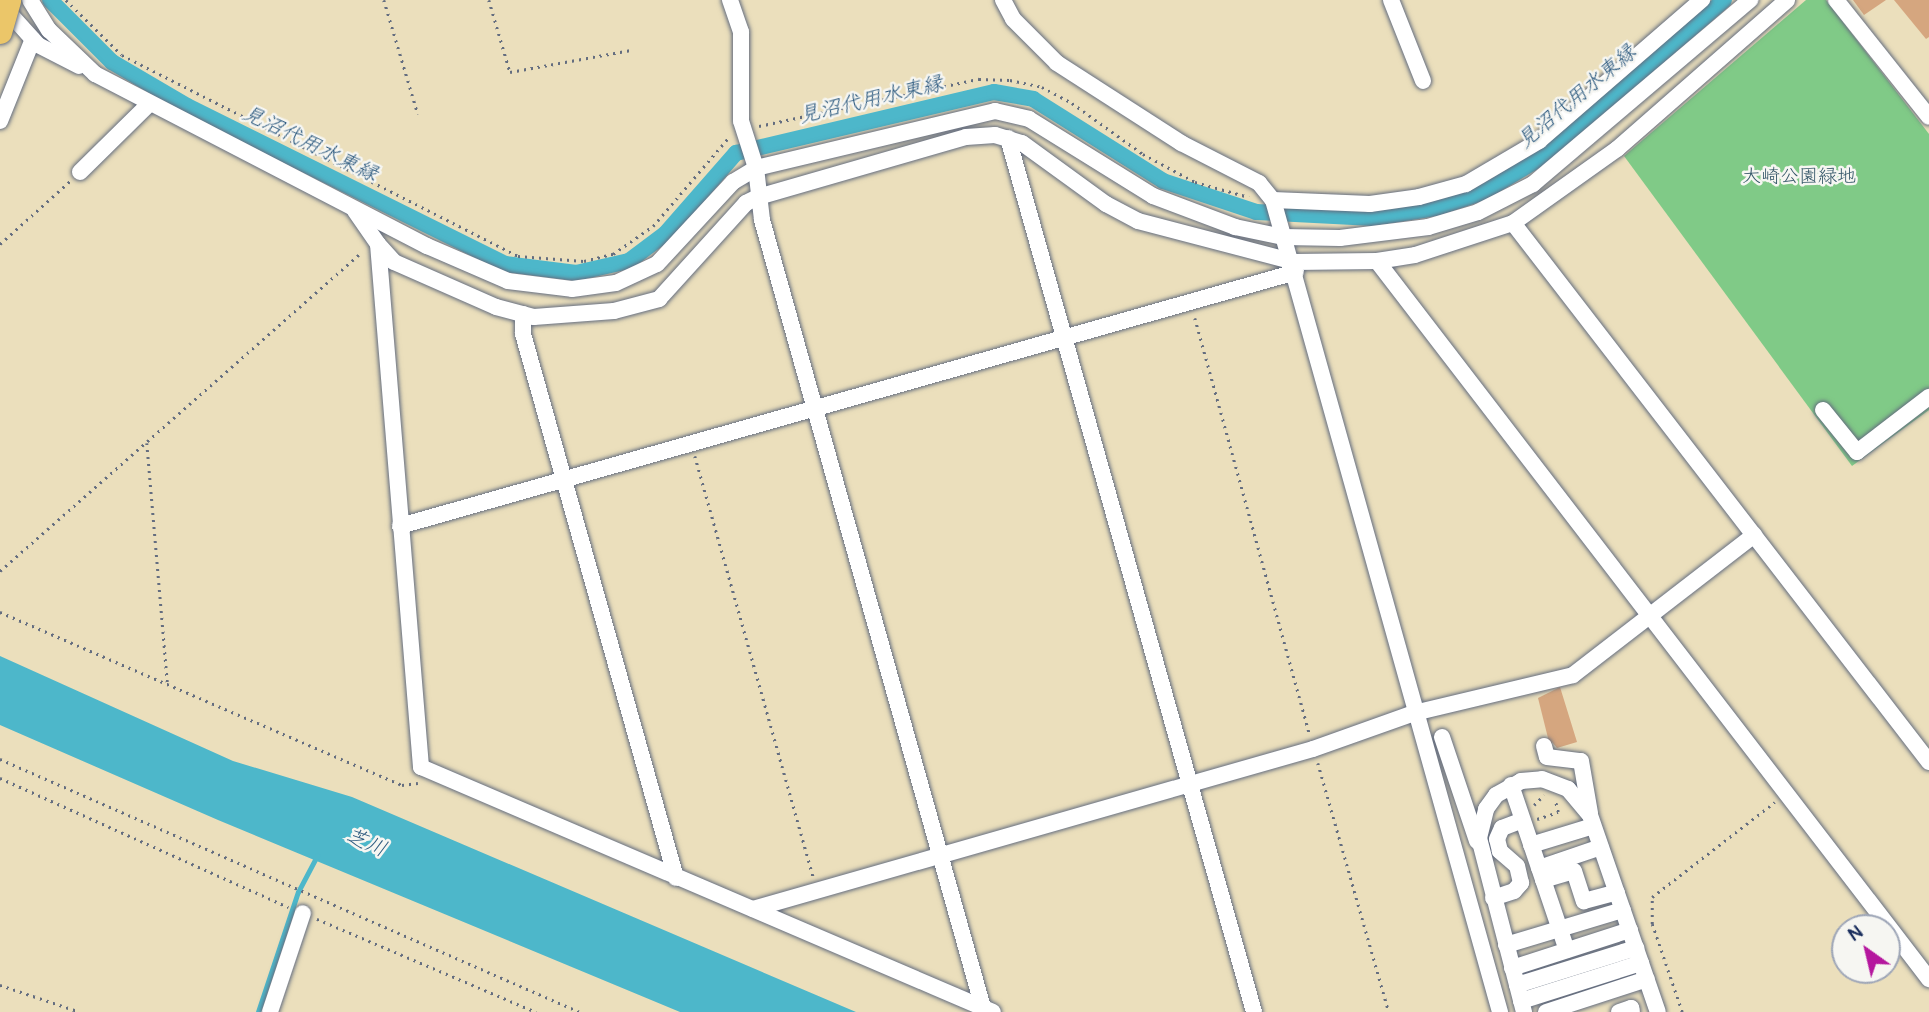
<!DOCTYPE html>
<html>
<head>
<meta charset="utf-8">
<style>
	body { margin:0 }
	#map { position:relative; width:1929px; height:1012px; overflow:hidden; background:#ebdfbc; font-family:Pangolin,"Klee One",sans-serif }
	div>[style] { position:absolute }
	.green>* { inset:0; background:#80ca87 }
	.water>* { inset:0; background:#4db7ca }
	.stream>* { height:4.5px; margin:-2.25px; padding:0 2.25px; transform-origin:2.25px; border-radius:2.25px; background:#4db7ca }
	.canal>* { height:16px; margin:-8px; padding:0 8px; transform-origin:8px; border-radius:8px; background:#4db7ca }
	.building>* { inset:0; background:#d5a67f }
	.path>* { height:2.5px; margin-top:-1.25px; transform-origin:0; background:repeating-linear-gradient(90deg,#646d7f 0 2px,transparent 0 7px) }
	.roads { filter:drop-shadow(0 0 2px #646d7f) drop-shadow(0 0 2px #646d7f) }
	.minor>* { height:16px; margin:-8px; padding:0 8px; transform-origin:8px; border-radius:8px; background:#fff }
	.bridges { filter:drop-shadow(0 0 2px #646d7f) drop-shadow(0 0 2px #646d7f) }
	.highway-bridge>* { height:23px; margin:-11.5px; padding:0 11.5px; transform-origin:11.5px; border-radius:11.5px; background:#ebc669 }
	span { translate:-50% -50%; white-space:nowrap; text-align:center; line-height:1.15; -webkit-text-stroke:5px #f6f6f2; paint-order:stroke }
	.park-label { font-size:19px; color:#345668 }
	.water-label { font-size:21px; color:#2a587e; font-style:italic }
	.north { position:absolute; left:1831px; top:914px; width:70px; height:70px; box-sizing:border-box; background:#f6f6f2; border:2px solid #9ea6b7; border-radius:50%; rotate:326deg; font-size:19px; font-weight:700; line-height:28px; text-align:center; color:#1b2f5e }
	.north::after { content:''; display:block; margin:auto; width:24px; height:32px; background:#b5179e; clip-path:polygon(50% 0,100% 100%,50% 72%,0 100%) }
</style>
</head>
<body>
<div id="map">
	<div class="green">
		<i style="clip-path:polygon(1806px 0,1826px 0,1929px 134px,1929px 410px,1852px 466px,1624px 156px)"></i>
	</div>
	<div class="water">
		<i style="clip-path:polygon(0 656px,233px 761px,352px 797px,856px 1012px,680px 1012px,218px 820px,0 725px)"></i>
	</div>
	<div class="stream">
		<i style="left:258px;top:1012px;width:126px;rotate:-71.6deg"></i>
		<i style="left:298px;top:892px;width:41px;rotate:-62.2deg"></i>
	</div>
	<div class="canal">
		<i style="left:50px;top:0;width:88px;rotate:45deg"></i>
		<i style="left:112px;top:62px;width:87px;rotate:30.4deg"></i>
		<i style="left:187px;top:106px;width:355px;rotate:26.4deg"></i>
		<i style="left:505px;top:264px;width:72px;rotate:7.2deg"></i>
		<i style="left:576px;top:273px;width:54px;rotate:-12.8deg"></i>
		<i style="left:629px;top:261px;width:45px;rotate:-36.9deg"></i>
		<i style="left:665px;top:234px;width:108px;rotate:-48.8deg"></i>
		<i style="left:736px;top:153px;width:265px;rotate:-13.3deg"></i>
		<i style="left:994px;top:92px;width:40px;rotate:10deg"></i>
		<i style="left:1033px;top:99px;width:154px;rotate:32.2deg"></i>
		<i style="left:1163px;top:181px;width:98px;rotate:18.4deg"></i>
		<i style="left:1256px;top:212px;width:117px;rotate:2.9deg"></i>
		<i style="left:1373px;top:218px;width:65px;rotate:-8.9deg"></i>
		<i style="left:1437px;top:208px;width:50px;rotate:-18.8deg"></i>
		<i style="left:1484px;top:192px;width:70px;rotate:-31deg"></i>
		<i style="left:1544px;top:156px;width:238px;rotate:-40.9deg"></i>
	</div>
	<div class="building">
		<i style="clip-path:polygon(1853px 0,1886px 0,1864px 15px)"></i>
		<i style="clip-path:polygon(1894px 0,1929px 0,1929px 37px,1926px 39px)"></i>
		<i style="clip-path:polygon(1560px 687px,1577px 742px,1557px 748px,1552px 742px,1551px 750px,1538px 698px)"></i>
	</div>
	<div class="path">
		<i style="left:66px;top:0;width:78px;rotate:44.5deg"></i>
		<i style="left:122px;top:55px;width:444px;rotate:26.9deg"></i>
		<i style="left:518px;top:256px;width:66px;rotate:4.3deg"></i>
		<i style="left:584px;top:261px;width:30px;rotate:-14deg"></i>
		<i style="left:613px;top:254px;width:49px;rotate:-35deg"></i>
		<i style="left:653px;top:226px;width:118px;rotate:-49.5deg"></i>
		<i style="left:384px;top:0;width:119px;rotate:73.4deg"></i>
		<i style="left:489px;top:0;width:75px;rotate:73.7deg"></i>
		<i style="left:510px;top:72px;width:123px;rotate:-10.3deg"></i>
		<i style="left:759px;top:126px;width:225px;rotate:-12.1deg"></i>
		<i style="left:979px;top:79px;width:31px;rotate:2deg"></i>
		<i style="left:1010px;top:80px;width:33px;rotate:12deg"></i>
		<i style="left:1042px;top:87px;width:34px;rotate:28deg"></i>
		<i style="left:1072px;top:103px;width:87px;rotate:35.7deg"></i>
		<i style="left:1143px;top:154px;width:59px;rotate:28.3deg"></i>
		<i style="left:1195px;top:182px;width:56px;rotate:15.5deg"></i>
		<i style="left:0;top:244px;width:94px;rotate:-42deg"></i>
		<i style="left:1195px;top:318px;width:430px;rotate:74.6deg"></i>
		<i style="left:147px;top:443px;width:244px;rotate:85.1deg"></i>
		<i style="left:695px;top:456px;width:438px;rotate:74.3deg"></i>
		<i style="left:0;top:571px;width:482px;rotate:-41.4deg"></i>
		<i style="left:0;top:612px;width:438px;rotate:23.3deg"></i>
		<i style="left:402px;top:785px;width:16px;rotate:-7deg"></i>
		<i style="left:0;top:759px;width:633px;rotate:23.57deg"></i>
		<i style="left:1318px;top:763px;width:259px;rotate:74.1deg"></i>
		<i style="left:0;top:778px;width:316px;rotate:24.1deg"></i>
		<i style="left:1534px;top:805px;width:14px;rotate:-45deg"></i>
		<i style="left:1537px;top:819px;width:22px;rotate:-18deg"></i>
		<i style="left:1558px;top:812px;width:12px;rotate:-104deg"></i>
		<i style="left:317px;top:919px;width:238px;rotate:23deg"></i>
		<i style="left:0;top:985px;width:84px;rotate:18.6deg"></i>
		<i style="left:1682px;top:1012px;width:93px;rotate:-108.8deg"></i>
		<i style="left:1652px;top:924px;width:27px;rotate:-90deg"></i>
		<i style="left:1652px;top:897px;width:155px;rotate:-37.7deg"></i>
	</div>
	<div class="roads">
		<div class="minor">
			<i style="left:30px;top:0;width:36px;rotate:58deg"></i>
			<i style="left:49px;top:30px;width:64px;rotate:43.7deg"></i>
			<i style="left:95px;top:74px;width:374px;rotate:27.4deg"></i>
			<i style="left:427px;top:246px;width:88px;rotate:23.4deg"></i>
			<i style="left:508px;top:281px;width:64px;rotate:7.1deg"></i>
			<i style="left:572px;top:289px;width:44px;rotate:-7.8deg"></i>
			<i style="left:616px;top:283px;width:45px;rotate:-24.9deg"></i>
			<i style="left:657px;top:264px;width:112px;rotate:-47.2deg"></i>
			<i style="left:733px;top:182px;width:27px;rotate:-31deg"></i>
			<i style="left:756px;top:168px;width:246px;rotate:-13.4deg"></i>
			<i style="left:995px;top:111px;width:35px;rotate:13deg"></i>
			<i style="left:1029px;top:119px;width:146px;rotate:31.8deg"></i>
			<i style="left:1153px;top:196px;width:88px;rotate:20.7deg"></i>
			<i style="left:1235px;top:227px;width:49px;rotate:11.8deg"></i>
			<i style="left:1283px;top:237px;width:57px;rotate:1deg"></i>
			<i style="left:1340px;top:238px;width:89px;rotate:-7.1deg"></i>
			<i style="left:1428px;top:227px;width:52px;rotate:-16.7deg"></i>
			<i style="left:1478px;top:212px;width:62px;rotate:-27deg"></i>
			<i style="left:1533px;top:184px;width:285px;rotate:-40.3deg"></i>
			<i style="left:730px;top:0;width:34px;rotate:71deg"></i>
			<i style="left:741px;top:32px;width:89px;rotate:90deg"></i>
			<i style="left:741px;top:121px;width:49px;rotate:72.3deg"></i>
			<i style="left:756px;top:168px;width:52px;rotate:83.4deg"></i>
			<i style="left:762px;top:220px;width:818px;rotate:74.33deg"></i>
			<i style="left:1003px;top:0;width:21px;rotate:62deg"></i>
			<i style="left:1013px;top:19px;width:62px;rotate:45deg"></i>
			<i style="left:1057px;top:63px;width:148px;rotate:32.8deg"></i>
			<i style="left:1181px;top:143px;width:88px;rotate:27.1deg"></i>
			<i style="left:1259px;top:183px;width:22px;rotate:51deg"></i>
			<i style="left:1273px;top:200px;width:843px;rotate:74.38deg"></i>
			<i style="left:1391px;top:0;width:87px;rotate:68.4deg"></i>
			<i style="left:1836px;top:0;width:149px;rotate:51.5deg"></i>
			<i style="left:2px;top:5px;width:54px;rotate:48deg"></i>
			<i style="left:38px;top:45px;width:46px;rotate:27.1deg"></i>
			<i style="left:0;top:121px;width:88px;rotate:-68.1deg"></i>
			<i style="left:1008px;top:138px;width:908px;rotate:74.28deg"></i>
			<i style="left:80px;top:172px;width:98px;rotate:-44.6deg"></i>
			<i style="left:1273px;top:200px;width:97px;rotate:2.4deg"></i>
			<i style="left:1370px;top:204px;width:49px;rotate:-8.1deg"></i>
			<i style="left:1419px;top:197px;width:49px;rotate:-15.5deg"></i>
			<i style="left:1466px;top:184px;width:85px;rotate:-30.5deg"></i>
			<i style="left:1539px;top:141px;width:216px;rotate:-40.9deg"></i>
			<i style="left:355px;top:211px;width:40px;rotate:55.1deg"></i>
			<i style="left:378px;top:244px;width:525px;rotate:85.3deg"></i>
			<i style="left:421px;top:767px;width:622px;rotate:23.19deg"></i>
			<i style="left:1513px;top:223px;width:128px;rotate:-35.4deg"></i>
			<i style="left:1617px;top:149px;width:226px;rotate:-41.2deg"></i>
			<i style="left:378px;top:244px;width:24px;rotate:48deg"></i>
			<i style="left:394px;top:262px;width:111px;rotate:23.8deg"></i>
			<i style="left:496px;top:307px;width:39px;rotate:15deg"></i>
			<i style="left:534px;top:317px;width:80px;rotate:-4.3deg"></i>
			<i style="left:614px;top:311px;width:47px;rotate:-14.9deg"></i>
			<i style="left:659px;top:299px;width:130px;rotate:-47.8deg"></i>
			<i style="left:746px;top:203px;width:13px;rotate:-27deg"></i>
			<i style="left:758px;top:197px;width:216px;rotate:-16.1deg"></i>
			<i style="left:966px;top:137px;width:29px;rotate:-4deg"></i>
			<i style="left:995px;top:135px;width:28px;rotate:17deg"></i>
			<i style="left:1022px;top:143px;width:104px;rotate:36deg"></i>
			<i style="left:1106px;top:204px;width:36px;rotate:28deg"></i>
			<i style="left:1138px;top:221px;width:161px;rotate:14.7deg"></i>
			<i style="left:1294px;top:262px;width:83px;rotate:-0.7deg"></i>
			<i style="left:1377px;top:261px;width:38px;rotate:-9deg"></i>
			<i style="left:1415px;top:255px;width:103px;rotate:-18.1deg"></i>
			<i style="left:1513px;top:223px;width:681px;rotate:52.34deg"></i>
			<i style="left:1377px;top:261px;width:906px;rotate:52.45deg"></i>
			<i style="left:523px;top:314px;width:20px;rotate:90deg"></i>
			<i style="left:523px;top:334px;width:565px;rotate:74.29deg"></i>
			<i style="left:1823px;top:410px;width:54px;rotate:51deg"></i>
			<i style="left:1857px;top:452px;width:91px;rotate:-37.4deg"></i>
			<i style="left:400px;top:526px;width:931px;rotate:-15.83deg"></i>
			<i style="left:1442px;top:737px;width:110px;rotate:71.4deg"></i>
			<i style="left:1544px;top:746px;width:11px;rotate:75deg"></i>
			<i style="left:1547px;top:757px;width:34px;rotate:7deg"></i>
			<i style="left:1581px;top:761px;width:53px;rotate:80.2deg"></i>
			<i style="left:1511px;top:785px;width:174px;rotate:71.3deg"></i>
			<i style="left:1531px;top:845px;width:65px;rotate:-17deg"></i>
			<i style="left:1539px;top:868px;width:65px;rotate:-18.7deg"></i>
			<i style="left:1543px;top:880px;width:32px;rotate:-16deg"></i>
			<i style="left:1574px;top:871px;width:32px;rotate:72deg"></i>
			<i style="left:1584px;top:901px;width:34px;rotate:-15deg"></i>
			<i style="left:1493px;top:898px;width:22px;rotate:-18deg"></i>
			<i style="left:1514px;top:891px;width:11px;rotate:-49deg"></i>
			<i style="left:1521px;top:883px;width:17px;rotate:-103deg"></i>
			<i style="left:1517px;top:866px;width:23px;rotate:-139deg"></i>
			<i style="left:1500px;top:851px;width:12px;rotate:-104deg"></i>
			<i style="left:1497px;top:839px;width:12px;rotate:-66deg"></i>
			<i style="left:1502px;top:828px;width:22px;rotate:-21deg"></i>
			<i style="left:753px;top:909px;width:582px;rotate:-15.95deg"></i>
			<i style="left:1313px;top:749px;width:107px;rotate:-19.6deg"></i>
			<i style="left:1414px;top:713px;width:163px;rotate:-13.4deg"></i>
			<i style="left:1573px;top:675px;width:229px;rotate:-37.7deg"></i>
			<i style="left:1506px;top:945px;width:122px;rotate:-16.7deg"></i>
			<i style="left:1512px;top:968px;width:124px;rotate:-17.9deg"></i>
			<i style="left:1517px;top:985px;width:125px;rotate:-17.3deg"></i>
			<i style="left:1521px;top:1001px;width:126px;rotate:-17.6deg"></i>
			<i style="left:270px;top:1012px;width:104px;rotate:-71.6deg"></i>
			<i style="left:1524px;top:1012px;width:180px;rotate:-104.5deg"></i>
			<i style="left:1479px;top:838px;width:30px;rotate:-76deg"></i>
			<i style="left:1486px;top:809px;width:17px;rotate:-54deg"></i>
			<i style="left:1496px;top:795px;width:29px;rotate:-29deg"></i>
			<i style="left:1521px;top:781px;width:21px;rotate:-5deg"></i>
			<i style="left:1542px;top:779px;width:28px;rotate:21deg"></i>
			<i style="left:1568px;top:789px;width:34px;rotate:50deg"></i>
			<i style="left:1590px;top:815px;width:208px;rotate:71deg"></i>
			<i style="left:1546px;top:1012px;width:106px;rotate:-18.1deg"></i>
			<i style="left:1619px;top:1012px;width:13px;rotate:-18deg"></i>
			<i style="left:1631px;top:1008px;width:4px;rotate:76deg"></i>
		</div>
	</div>
	<div class="bridges">
		<div class="highway-bridge">
			<i style="left:0;top:32px;width:33px;rotate:-74deg"></i>
		</div>
	</div>
	<div class="park-label">
		<span style="left:1799px;top:177px">大崎公園緑地</span>
	</div>
	<div class="water-label">
		<span style="left:1577px;top:97px;rotate:-40deg">見沼代用水東縁</span>
		<span style="left:871px;top:100px;rotate:-13deg">見沼代用水東縁</span>
		<span style="left:310px;top:144px;rotate:26deg">見沼代用水東縁</span>
		<span style="left:366px;top:843px;rotate:23deg">芝川</span>
	</div>
	<div class="north">N</div>
</div>
</body>
</html>
